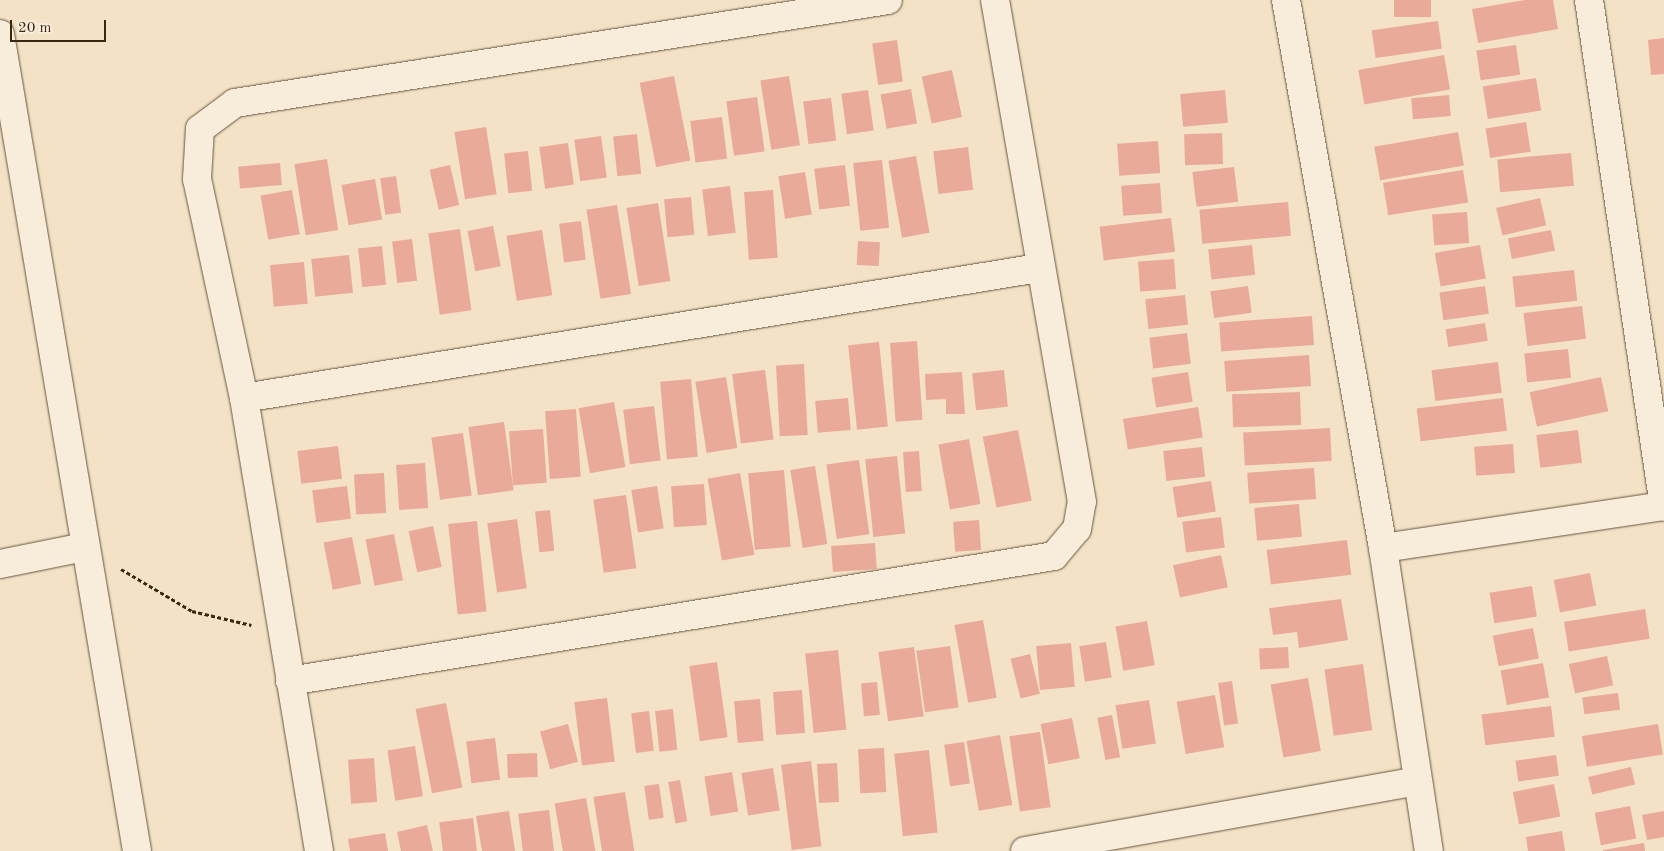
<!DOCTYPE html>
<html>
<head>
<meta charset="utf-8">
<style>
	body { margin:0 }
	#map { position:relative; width:1664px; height:851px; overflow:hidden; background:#f4e2c6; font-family:"Old Standard TT",serif }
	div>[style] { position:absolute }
	.building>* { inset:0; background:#eaaa9a; transform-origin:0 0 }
	.path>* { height:3px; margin-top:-1.5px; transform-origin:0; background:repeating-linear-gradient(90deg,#3a2611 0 4px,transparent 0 6.5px) }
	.roads { filter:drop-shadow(0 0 1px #68553e) drop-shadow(0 0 1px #68553e) }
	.minor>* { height:28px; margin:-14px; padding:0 14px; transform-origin:14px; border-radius:14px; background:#f8ecda }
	span { translate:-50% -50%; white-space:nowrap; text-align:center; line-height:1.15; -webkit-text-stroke:5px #f8ecda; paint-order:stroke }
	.scale { position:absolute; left:10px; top:20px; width:96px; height:22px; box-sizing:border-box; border:2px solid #3a2611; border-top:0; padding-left:6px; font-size:15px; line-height:18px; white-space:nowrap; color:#3a2611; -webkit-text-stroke:4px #f8ecda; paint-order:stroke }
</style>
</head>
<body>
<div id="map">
	<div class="building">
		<i style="left:1394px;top:0;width:37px;height:17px"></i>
		<i style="clip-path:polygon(1525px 0,1553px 0,1558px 29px,1478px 43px,1472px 9px)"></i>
		<i style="left:1438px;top:21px;width:28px;height:67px;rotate:82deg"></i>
		<i style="clip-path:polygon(1664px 38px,1664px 74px,1651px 75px,1648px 40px)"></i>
		<i style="left:897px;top:40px;width:42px;height:25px;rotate:82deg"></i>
		<i style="left:1516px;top:45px;width:30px;height:40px;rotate:82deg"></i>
		<i style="left:1444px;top:55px;width:35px;height:87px;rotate:80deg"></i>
		<i style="left:952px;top:70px;width:48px;height:31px;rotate:78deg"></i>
		<i style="left:674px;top:76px;width:86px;height:35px;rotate:79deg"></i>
		<i style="left:789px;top:76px;width:70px;height:29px;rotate:81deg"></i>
		<i style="left:1536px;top:78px;width:33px;height:54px;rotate:81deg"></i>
		<i style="left:911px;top:89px;width:35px;height:31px;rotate:80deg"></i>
		<i style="left:868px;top:90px;width:41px;height:27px;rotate:82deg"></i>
		<i style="left:1225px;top:90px;width:33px;height:45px;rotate:85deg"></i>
		<i style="left:1449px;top:95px;width:21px;height:38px;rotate:85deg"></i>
		<i style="left:757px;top:97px;width:55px;height:31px;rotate:82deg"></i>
		<i style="left:831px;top:98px;width:43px;height:28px;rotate:83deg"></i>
		<i style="left:722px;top:117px;width:42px;height:32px;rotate:83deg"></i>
		<i style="left:1526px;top:122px;width:30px;height:41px;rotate:81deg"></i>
		<i style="left:486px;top:127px;width:68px;height:32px;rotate:81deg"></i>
		<i style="left:1458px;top:132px;width:34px;height:85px;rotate:80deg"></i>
		<i style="left:1222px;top:133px;width:31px;height:38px;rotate:88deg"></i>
		<i style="left:637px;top:134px;width:40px;height:24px;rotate:84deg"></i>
		<i style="left:601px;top:136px;width:42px;height:27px;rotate:82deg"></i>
		<i style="left:1158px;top:141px;width:32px;height:41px;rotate:86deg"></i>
		<i style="left:568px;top:143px;width:42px;height:29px;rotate:82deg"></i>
		<i style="left:968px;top:147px;width:43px;height:35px;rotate:83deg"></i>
		<i style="left:528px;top:151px;width:40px;height:24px;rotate:84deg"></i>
		<i style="left:1571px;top:153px;width:33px;height:74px;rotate:85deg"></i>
		<i style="left:916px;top:156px;width:78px;height:28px;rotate:80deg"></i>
		<i style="left:327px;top:159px;width:72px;height:33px;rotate:81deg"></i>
		<i style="left:882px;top:160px;width:68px;height:29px;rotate:84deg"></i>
		<i style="left:280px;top:163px;width:22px;height:42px;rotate:85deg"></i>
		<i style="left:450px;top:165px;width:41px;height:21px;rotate:77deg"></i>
		<i style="left:845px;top:165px;width:41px;height:31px;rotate:83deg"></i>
		<i style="left:1234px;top:167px;width:35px;height:42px;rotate:83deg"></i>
		<i style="left:1463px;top:170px;width:33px;height:81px;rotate:81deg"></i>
		<i style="left:805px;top:172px;width:43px;height:27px;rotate:81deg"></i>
		<i style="left:396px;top:176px;width:37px;height:16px;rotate:82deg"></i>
		<i style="left:375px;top:179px;width:41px;height:34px;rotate:80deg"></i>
		<i style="left:1160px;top:183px;width:30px;height:39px;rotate:86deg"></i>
		<i style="left:730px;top:186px;width:47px;height:28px;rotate:83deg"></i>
		<i style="left:292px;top:190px;width:45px;height:32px;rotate:80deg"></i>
		<i style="left:773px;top:190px;width:68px;height:29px;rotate:86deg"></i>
		<i style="left:691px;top:197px;width:38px;height:27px;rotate:85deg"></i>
		<i style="left:1540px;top:198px;width:28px;height:45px;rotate:77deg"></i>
		<i style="left:1288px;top:202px;width:34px;height:89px;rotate:85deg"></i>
		<i style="left:658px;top:203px;width:79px;height:32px;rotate:81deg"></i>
		<i style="left:617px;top:205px;width:90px;height:31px;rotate:81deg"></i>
		<i style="left:1467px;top:212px;width:31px;height:35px;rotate:86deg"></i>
		<i style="left:1171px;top:218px;width:34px;height:72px;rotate:83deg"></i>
		<i style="left:581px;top:221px;width:39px;height:22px;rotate:83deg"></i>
		<i style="left:493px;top:226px;width:41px;height:26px;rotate:79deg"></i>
		<i style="left:460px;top:229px;width:82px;height:32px;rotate:82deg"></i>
		<i style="left:542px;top:230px;width:66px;height:36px;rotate:81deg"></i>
		<i style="left:1551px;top:230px;width:21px;height:44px;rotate:79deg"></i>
		<i style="left:412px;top:239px;width:42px;height:20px;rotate:83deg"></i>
		<i style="left:858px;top:241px;width:22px;height:24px;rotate:3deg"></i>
		<i style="left:1252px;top:245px;width:30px;height:44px;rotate:84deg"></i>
		<i style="left:1480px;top:245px;width:34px;height:46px;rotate:80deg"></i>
		<i style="left:382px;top:246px;width:39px;height:24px;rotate:84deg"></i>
		<i style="left:349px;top:255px;width:38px;height:38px;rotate:84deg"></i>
		<i style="left:1174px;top:259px;width:30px;height:36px;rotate:86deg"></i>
		<i style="left:304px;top:262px;width:42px;height:34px;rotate:85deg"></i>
		<i style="left:1574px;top:270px;width:31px;height:62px;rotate:84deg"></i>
		<i style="left:1248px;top:286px;width:27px;height:38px;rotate:82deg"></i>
		<i style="left:1485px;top:286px;width:28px;height:46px;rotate:82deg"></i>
		<i style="left:1185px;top:295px;width:30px;height:40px;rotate:84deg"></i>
		<i style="left:1582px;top:306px;width:33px;height:59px;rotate:83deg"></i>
		<i style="left:1312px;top:316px;width:29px;height:93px;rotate:86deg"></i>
		<i style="left:1485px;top:323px;width:18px;height:40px;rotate:81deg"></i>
		<i style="left:1187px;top:333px;width:31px;height:38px;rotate:83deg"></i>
		<i style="left:917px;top:341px;width:79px;height:27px;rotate:86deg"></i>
		<i style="left:879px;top:342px;width:85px;height:31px;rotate:84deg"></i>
		<i style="left:1568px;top:349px;width:29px;height:44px;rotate:84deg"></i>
		<i style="left:1309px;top:355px;width:31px;height:85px;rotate:86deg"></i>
		<i style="left:1498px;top:362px;width:31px;height:67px;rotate:83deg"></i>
		<i style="left:804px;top:364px;width:71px;height:28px;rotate:87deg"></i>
		<i style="left:765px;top:370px;width:70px;height:33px;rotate:83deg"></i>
		<i style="left:1004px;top:370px;width:37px;height:32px;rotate:84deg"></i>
		<i style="clip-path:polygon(962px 372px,965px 414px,946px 414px,946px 399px,926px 400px,925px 374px)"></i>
		<i style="left:1188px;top:372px;width:30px;height:37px;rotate:81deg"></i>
		<i style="left:726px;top:377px;width:72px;height:31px;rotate:81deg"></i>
		<i style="left:1601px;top:377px;width:35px;height:73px;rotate:78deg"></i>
		<i style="left:691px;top:379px;width:78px;height:31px;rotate:85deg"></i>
		<i style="left:1300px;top:392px;width:33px;height:68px;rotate:88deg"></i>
		<i style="left:848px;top:398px;width:32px;height:33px;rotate:85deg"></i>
		<i style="left:1503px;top:398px;width:33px;height:87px;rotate:83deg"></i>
		<i style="left:614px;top:402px;width:66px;height:36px;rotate:80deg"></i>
		<i style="left:654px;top:406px;width:55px;height:31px;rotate:83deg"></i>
		<i style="left:1198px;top:407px;width:31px;height:76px;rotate:81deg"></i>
		<i style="left:576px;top:409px;width:68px;height:31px;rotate:86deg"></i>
		<i style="left:504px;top:422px;width:69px;height:36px;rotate:82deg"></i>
		<i style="left:1330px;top:428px;width:33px;height:87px;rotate:87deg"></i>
		<i style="left:543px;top:429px;width:54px;height:34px;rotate:86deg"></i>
		<i style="left:1018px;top:430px;width:72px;height:36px;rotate:79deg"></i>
		<i style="left:1578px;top:430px;width:33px;height:42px;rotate:83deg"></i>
		<i style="left:463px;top:433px;width:63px;height:32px;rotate:82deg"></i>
		<i style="left:969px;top:439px;width:66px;height:31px;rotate:80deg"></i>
		<i style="left:1513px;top:444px;width:29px;height:39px;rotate:86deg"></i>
		<i style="left:338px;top:446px;width:33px;height:41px;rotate:83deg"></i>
		<i style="left:1202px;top:447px;width:30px;height:39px;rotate:84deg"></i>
		<i style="left:919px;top:451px;width:40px;height:16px;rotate:86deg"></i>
		<i style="left:897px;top:456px;width:78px;height:32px;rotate:84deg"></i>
		<i style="left:859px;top:460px;width:75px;height:33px;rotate:82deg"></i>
		<i style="left:425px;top:463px;width:45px;height:29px;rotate:86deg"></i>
		<i style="left:815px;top:466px;width:79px;height:25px;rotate:81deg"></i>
		<i style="left:1314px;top:468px;width:31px;height:67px;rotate:86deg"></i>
		<i style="left:784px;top:470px;width:77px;height:36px;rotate:85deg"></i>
		<i style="left:384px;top:473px;width:40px;height:30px;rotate:87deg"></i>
		<i style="left:740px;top:473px;width:83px;height:33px;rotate:80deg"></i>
		<i style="left:1211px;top:481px;width:31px;height:39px;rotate:81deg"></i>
		<i style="left:704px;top:484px;width:41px;height:33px;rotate:86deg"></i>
		<i style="left:347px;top:486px;width:33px;height:35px;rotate:83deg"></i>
		<i style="left:657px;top:486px;width:43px;height:26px;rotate:81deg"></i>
		<i style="left:626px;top:495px;width:74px;height:33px;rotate:82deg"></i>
		<i style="left:1299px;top:504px;width:33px;height:45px;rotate:85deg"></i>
		<i style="left:550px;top:510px;width:41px;height:15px;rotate:84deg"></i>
		<i style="left:1221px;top:517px;width:31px;height:39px;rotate:83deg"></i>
		<i style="left:517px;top:519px;width:70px;height:30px;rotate:82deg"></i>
		<i style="left:979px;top:520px;width:30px;height:26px;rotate:86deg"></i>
		<i style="left:477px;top:521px;width:91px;height:29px;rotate:84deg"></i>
		<i style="left:433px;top:526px;width:42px;height:25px;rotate:78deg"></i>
		<i style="left:394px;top:534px;width:47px;height:29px;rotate:79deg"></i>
		<i style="left:352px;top:537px;width:48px;height:29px;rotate:79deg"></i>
		<i style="left:1347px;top:540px;width:35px;height:81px;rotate:83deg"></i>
		<i style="left:875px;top:543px;width:26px;height:44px;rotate:86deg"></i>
		<i style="left:1221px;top:555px;width:33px;height:49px;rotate:78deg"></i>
		<i style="left:1590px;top:573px;width:33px;height:37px;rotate:79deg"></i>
		<i style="left:1532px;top:586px;width:31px;height:43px;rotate:81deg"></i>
		<i style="clip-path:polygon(1341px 599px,1348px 640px,1299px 648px,1297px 632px,1273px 635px,1269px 608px)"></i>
		<i style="left:1645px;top:609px;width:30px;height:82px;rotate:81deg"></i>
		<i style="left:983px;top:620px;width:79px;height:29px;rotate:80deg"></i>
		<i style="left:1147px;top:621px;width:45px;height:32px;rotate:80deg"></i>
		<i style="left:1533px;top:628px;width:31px;height:41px;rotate:79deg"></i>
		<i style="left:1106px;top:642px;width:36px;height:27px;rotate:81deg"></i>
		<i style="left:1071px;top:643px;width:44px;height:35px;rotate:85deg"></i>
		<i style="left:950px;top:646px;width:62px;height:34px;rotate:82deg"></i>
		<i style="left:914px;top:647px;width:70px;height:36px;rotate:82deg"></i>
		<i style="left:1288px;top:647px;width:21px;height:29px;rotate:87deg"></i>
		<i style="left:838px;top:650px;width:80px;height:33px;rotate:84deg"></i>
		<i style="left:1030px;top:654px;width:41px;height:20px;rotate:76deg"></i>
		<i style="left:1607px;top:656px;width:30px;height:39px;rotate:78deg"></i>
		<i style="left:717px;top:662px;width:76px;height:28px;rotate:82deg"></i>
		<i style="left:1543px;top:663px;width:35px;height:43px;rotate:80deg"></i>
		<i style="left:1363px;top:664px;width:67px;height:39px;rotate:82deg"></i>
		<i style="left:1308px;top:678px;width:74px;height:38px;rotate:80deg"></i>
		<i style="left:1232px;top:681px;width:43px;height:14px;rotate:82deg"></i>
		<i style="left:877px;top:682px;width:33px;height:16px;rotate:85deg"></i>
		<i style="left:802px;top:690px;width:43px;height:29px;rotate:86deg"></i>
		<i style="left:1618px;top:693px;width:17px;height:36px;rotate:83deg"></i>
		<i style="left:1215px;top:695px;width:53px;height:39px;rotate:80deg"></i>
		<i style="left:607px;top:698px;width:64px;height:33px;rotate:83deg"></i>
		<i style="left:760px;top:699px;width:42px;height:26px;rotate:85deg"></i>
		<i style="left:1149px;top:700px;width:44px;height:34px;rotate:81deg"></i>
		<i style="left:446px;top:703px;width:86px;height:31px;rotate:79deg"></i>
		<i style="left:1551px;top:706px;width:31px;height:70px;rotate:83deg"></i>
		<i style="left:673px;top:709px;width:41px;height:18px;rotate:84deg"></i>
		<i style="left:649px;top:711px;width:40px;height:18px;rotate:83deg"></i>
		<i style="left:1112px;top:715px;width:43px;height:15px;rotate:79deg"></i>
		<i style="left:1072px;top:718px;width:41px;height:32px;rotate:79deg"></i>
		<i style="left:568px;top:724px;width:39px;height:29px;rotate:75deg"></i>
		<i style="left:1658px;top:724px;width:31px;height:77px;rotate:81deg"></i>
		<i style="left:1040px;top:732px;width:76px;height:31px;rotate:82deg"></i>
		<i style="left:1000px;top:735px;width:71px;height:34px;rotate:80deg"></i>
		<i style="left:495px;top:738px;width:42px;height:29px;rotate:83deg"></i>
		<i style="left:964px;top:742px;width:42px;height:20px;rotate:82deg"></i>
		<i style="left:415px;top:746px;width:51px;height:28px;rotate:81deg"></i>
		<i style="left:884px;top:748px;width:44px;height:26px;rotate:87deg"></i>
		<i style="left:929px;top:750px;width:83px;height:35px;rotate:84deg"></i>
		<i style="left:537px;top:753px;width:24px;height:30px;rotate:88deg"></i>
		<i style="left:1556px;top:755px;width:21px;height:41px;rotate:82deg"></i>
		<i style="left:374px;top:758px;width:44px;height:26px;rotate:86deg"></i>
		<i style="left:811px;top:761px;width:86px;height:30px;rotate:83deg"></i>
		<i style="left:837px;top:763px;width:39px;height:20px;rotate:87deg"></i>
		<i style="left:1631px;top:767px;width:18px;height:44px;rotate:77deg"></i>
		<i style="left:773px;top:768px;width:43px;height:32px;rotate:81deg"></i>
		<i style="left:732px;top:772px;width:40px;height:28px;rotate:81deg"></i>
		<i style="left:680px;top:780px;width:42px;height:12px;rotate:80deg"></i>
		<i style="left:659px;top:784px;width:34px;height:15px;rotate:82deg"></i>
		<i style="left:1554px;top:784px;width:33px;height:42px;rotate:79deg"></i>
		<i style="left:625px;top:792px;width:60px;height:32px;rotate:81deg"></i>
		<i style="left:586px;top:798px;width:54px;height:32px;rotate:80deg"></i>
		<i style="left:1630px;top:806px;width:33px;height:36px;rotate:79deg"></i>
		<i style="left:549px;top:810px;width:41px;height:31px;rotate:83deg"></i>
		<i style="clip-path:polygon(509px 811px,515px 851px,482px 851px,476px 816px)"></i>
		<i style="clip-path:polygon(1664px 811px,1664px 837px,1647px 840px,1642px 815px)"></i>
		<i style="left:473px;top:818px;width:33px;height:34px;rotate:83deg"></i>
		<i style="clip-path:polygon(427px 825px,433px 851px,401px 851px,397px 832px)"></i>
		<i style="clip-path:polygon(1562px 831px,1565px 851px,1528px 851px,1526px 837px)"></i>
		<i style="clip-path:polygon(385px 833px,388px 851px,350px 851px,348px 839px)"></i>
		<i style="clip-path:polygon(1644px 843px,1645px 851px,1603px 851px,1603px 850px)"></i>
	</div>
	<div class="path">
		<i style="left:121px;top:569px;width:82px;rotate:30.6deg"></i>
		<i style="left:192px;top:611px;width:61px;rotate:13.3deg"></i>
	</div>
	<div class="roads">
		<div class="minor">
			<i style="left:1286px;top:0;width:557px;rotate:79.96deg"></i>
			<i style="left:1383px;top:548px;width:306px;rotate:81.4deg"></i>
			<i style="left:1589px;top:0;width:512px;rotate:81.57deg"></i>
			<i style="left:0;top:34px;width:828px;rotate:80.48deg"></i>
			<i style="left:244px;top:398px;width:806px;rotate:-9.29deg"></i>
			<i style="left:1383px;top:548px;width:284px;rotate:-8.5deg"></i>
			<i style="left:0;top:564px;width:86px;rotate:-11.4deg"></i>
			<i style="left:290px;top:681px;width:774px;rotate:-9.29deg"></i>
			<i style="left:1054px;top:556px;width:35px;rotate:-50deg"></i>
			<i style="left:1077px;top:529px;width:27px;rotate:-80deg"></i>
			<i style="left:1082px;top:502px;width:509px;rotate:-99.83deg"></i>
			<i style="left:319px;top:851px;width:459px;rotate:-99.4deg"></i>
			<i style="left:244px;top:398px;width:224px;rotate:-102.1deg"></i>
			<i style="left:197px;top:179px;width:50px;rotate:-86.6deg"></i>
			<i style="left:200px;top:129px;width:44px;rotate:-36.6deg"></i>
			<i style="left:235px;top:103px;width:661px;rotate:-8.96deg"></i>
			<i style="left:1025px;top:851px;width:398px;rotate:-10.1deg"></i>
		</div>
	</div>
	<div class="scale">20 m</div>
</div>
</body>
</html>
